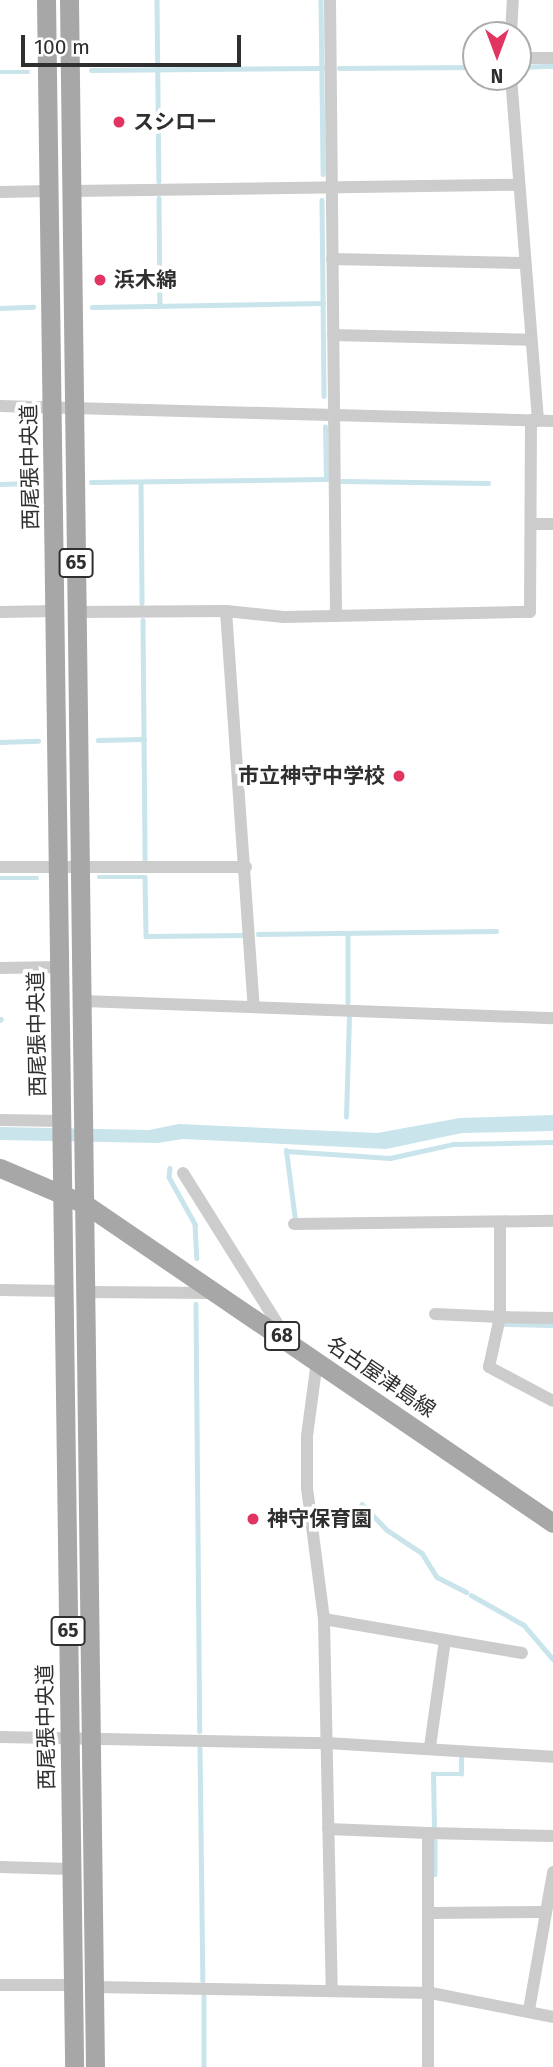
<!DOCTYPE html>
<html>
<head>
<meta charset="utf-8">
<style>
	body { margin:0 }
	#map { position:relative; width:553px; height:2067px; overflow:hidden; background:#fff; font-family:"Fira Sans","Noto Sans JP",sans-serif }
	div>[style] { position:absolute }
	.water>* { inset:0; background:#c9e4eb }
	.stream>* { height:4.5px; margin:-2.25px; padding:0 2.25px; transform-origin:2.25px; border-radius:2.25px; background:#c9e4eb }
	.minor>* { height:12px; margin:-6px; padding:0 6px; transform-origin:6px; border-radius:6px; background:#ccc }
	.primary>* { height:19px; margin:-9.5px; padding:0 9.5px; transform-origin:9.5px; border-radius:9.5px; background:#a7a7a7 }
	.dots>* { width:19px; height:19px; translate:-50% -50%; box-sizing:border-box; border:4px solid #fff; border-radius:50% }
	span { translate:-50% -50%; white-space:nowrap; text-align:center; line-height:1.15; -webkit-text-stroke:7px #fff; paint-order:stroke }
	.shield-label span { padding:2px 5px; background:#fff; border:2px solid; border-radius:5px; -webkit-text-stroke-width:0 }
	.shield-label { font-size:19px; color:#2f2f2f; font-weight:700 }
	.poi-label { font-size:21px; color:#2f2f2f; font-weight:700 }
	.left { translate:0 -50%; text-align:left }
	.right { translate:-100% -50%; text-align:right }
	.street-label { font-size:21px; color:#2f2f2f }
	.north { position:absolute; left:462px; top:21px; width:70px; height:70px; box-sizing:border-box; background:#fff; border:2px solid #acacac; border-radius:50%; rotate:180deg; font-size:19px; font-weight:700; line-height:28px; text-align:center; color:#2f2f2f }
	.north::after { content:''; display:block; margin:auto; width:24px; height:32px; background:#e23461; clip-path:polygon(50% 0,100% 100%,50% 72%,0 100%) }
	.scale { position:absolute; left:21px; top:35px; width:220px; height:32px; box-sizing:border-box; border:4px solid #2f2f2f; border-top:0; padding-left:9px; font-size:21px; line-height:24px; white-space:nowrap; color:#2f2f2f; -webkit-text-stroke:5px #fff; paint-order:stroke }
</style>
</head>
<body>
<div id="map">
	<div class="water">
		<i style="clip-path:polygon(553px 1115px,553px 1131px,462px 1133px,386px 1149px,183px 1139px,157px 1143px,0 1140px,0 1127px,149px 1130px,179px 1124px,377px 1133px,460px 1118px)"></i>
	</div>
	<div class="stream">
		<i style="left:157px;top:0;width:181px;rotate:89.4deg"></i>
		<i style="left:321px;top:0;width:174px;rotate:89.3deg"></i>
		<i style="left:518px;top:67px;width:35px;rotate:-2deg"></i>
		<i style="left:339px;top:68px;width:137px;rotate:-0.4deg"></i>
		<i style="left:91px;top:70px;width:231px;rotate:-0.5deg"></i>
		<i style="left:0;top:72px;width:28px"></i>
		<i style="left:159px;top:198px;width:108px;rotate:89.5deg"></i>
		<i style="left:322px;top:200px;width:196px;rotate:89.4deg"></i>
		<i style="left:92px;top:307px;width:231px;rotate:-1deg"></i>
		<i style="left:0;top:308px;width:33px;rotate:-2deg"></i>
		<i style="left:342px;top:481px;width:146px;rotate:0.8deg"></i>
		<i style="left:91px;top:482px;width:235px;rotate:-0.7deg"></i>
		<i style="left:326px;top:479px;width:52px;rotate:-91.1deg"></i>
		<i style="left:141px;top:482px;width:121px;rotate:89.5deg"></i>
		<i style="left:0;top:484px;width:38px;rotate:-2deg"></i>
		<i style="left:143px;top:620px;width:240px;rotate:89.5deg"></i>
		<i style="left:98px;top:740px;width:46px;rotate:-1.2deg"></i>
		<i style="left:0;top:742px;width:38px;rotate:-2deg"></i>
		<i style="left:99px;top:877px;width:46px"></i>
		<i style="left:145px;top:877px;width:59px;rotate:89deg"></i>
		<i style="left:146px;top:936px;width:97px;rotate:-0.6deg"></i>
		<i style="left:0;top:878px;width:37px"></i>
		<i style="left:348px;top:933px;width:69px;rotate:90deg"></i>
		<i style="left:258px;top:934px;width:238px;rotate:-0.7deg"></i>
		<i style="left:0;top:1020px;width:1px;rotate:-45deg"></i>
		<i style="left:346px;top:1117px;width:99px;rotate:-88.3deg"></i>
		<i style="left:170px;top:1168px;width:9px;rotate:96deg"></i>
		<i style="left:169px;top:1177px;width:54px;rotate:61deg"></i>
		<i style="left:195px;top:1224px;width:34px;rotate:87deg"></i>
		<i style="left:295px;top:1220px;width:70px;rotate:-97.4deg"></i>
		<i style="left:286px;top:1151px;width:104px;rotate:3.9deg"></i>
		<i style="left:390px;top:1158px;width:65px;rotate:-12.5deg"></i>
		<i style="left:453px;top:1144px;width:100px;rotate:-1.1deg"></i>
		<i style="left:196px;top:1304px;width:427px;rotate:89.5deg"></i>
		<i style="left:505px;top:1324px;width:48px;rotate:1.2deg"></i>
		<i style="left:362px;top:1504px;width:36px;rotate:46deg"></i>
		<i style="left:387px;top:1530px;width:42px;rotate:33.3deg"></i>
		<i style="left:422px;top:1553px;width:28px;rotate:58deg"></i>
		<i style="left:437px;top:1577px;width:33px;rotate:27deg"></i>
		<i style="left:471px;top:1595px;width:61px;rotate:29.5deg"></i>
		<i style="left:524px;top:1625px;width:45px;rotate:49.5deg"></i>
		<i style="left:200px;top:1748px;width:232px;rotate:89.3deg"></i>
		<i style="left:434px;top:1826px;width:52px;rotate:-91.1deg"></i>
		<i style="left:433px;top:1774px;width:28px"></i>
		<i style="left:461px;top:1774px;width:18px;rotate:-90deg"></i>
		<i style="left:435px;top:1840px;width:34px;rotate:90deg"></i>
		<i style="left:204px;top:1996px;width:71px;rotate:90deg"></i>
	</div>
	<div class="minor">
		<i style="left:330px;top:0;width:616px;rotate:89.44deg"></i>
		<i style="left:511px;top:35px;width:35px;rotate:-87deg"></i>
		<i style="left:518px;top:58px;width:35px"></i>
		<i style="left:511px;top:77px;width:345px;rotate:85.5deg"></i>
		<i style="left:71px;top:191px;width:447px;rotate:-0.8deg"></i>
		<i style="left:0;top:192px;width:49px;rotate:-1.2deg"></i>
		<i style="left:332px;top:259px;width:192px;rotate:1.2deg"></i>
		<i style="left:333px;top:335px;width:198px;rotate:1.4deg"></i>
		<i style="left:0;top:406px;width:553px;rotate:1.55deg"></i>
		<i style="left:531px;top:524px;width:22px"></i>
		<i style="left:226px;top:611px;width:397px;rotate:86deg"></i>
		<i style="left:0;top:612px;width:55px;rotate:-1deg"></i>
		<i style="left:77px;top:612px;width:149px;rotate:-0.4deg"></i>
		<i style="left:226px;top:611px;width:58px;rotate:5.9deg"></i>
		<i style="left:284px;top:617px;width:246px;rotate:-1.2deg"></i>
		<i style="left:530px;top:612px;width:192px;rotate:-89.7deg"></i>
		<i style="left:0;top:867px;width:246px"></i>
		<i style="left:0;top:968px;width:59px;rotate:-1deg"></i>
		<i style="left:83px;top:1001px;width:470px;rotate:2.1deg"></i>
		<i style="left:0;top:1120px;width:61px;rotate:0.9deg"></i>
		<i style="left:183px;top:1173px;width:194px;rotate:57.9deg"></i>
		<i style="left:294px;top:1224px;width:259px;rotate:-0.7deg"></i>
		<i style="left:0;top:1290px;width:64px;rotate:0.9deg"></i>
		<i style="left:86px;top:1292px;width:128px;rotate:0.4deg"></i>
		<i style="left:435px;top:1314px;width:65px;rotate:2.6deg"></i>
		<i style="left:500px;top:1317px;width:95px;rotate:-90deg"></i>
		<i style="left:553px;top:1318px;width:53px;rotate:-178.9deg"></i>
		<i style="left:500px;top:1317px;width:51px;rotate:102.4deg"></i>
		<i style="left:489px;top:1367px;width:72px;rotate:28deg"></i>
		<i style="left:317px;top:1361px;width:76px;rotate:97.6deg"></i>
		<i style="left:307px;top:1436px;width:52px;rotate:90deg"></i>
		<i style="left:307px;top:1488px;width:132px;rotate:82.6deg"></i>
		<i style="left:324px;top:1619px;width:372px;rotate:88.8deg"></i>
		<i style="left:324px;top:1619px;width:123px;rotate:9.8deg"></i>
		<i style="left:445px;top:1640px;width:108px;rotate:98deg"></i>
		<i style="left:445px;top:1640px;width:78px;rotate:9.6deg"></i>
		<i style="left:0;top:1737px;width:327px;rotate:1.1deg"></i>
		<i style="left:327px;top:1743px;width:226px;rotate:3.5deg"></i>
		<i style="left:328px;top:1829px;width:100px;rotate:2.3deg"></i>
		<i style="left:0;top:1867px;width:70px;rotate:1.6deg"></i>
		<i style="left:429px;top:1913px;width:113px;rotate:-0.5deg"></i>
		<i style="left:0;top:1985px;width:73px"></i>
		<i style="left:94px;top:1987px;width:337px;rotate:1deg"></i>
		<i style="left:431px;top:1993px;width:124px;rotate:11.1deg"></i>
		<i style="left:529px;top:2010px;width:140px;rotate:-80.1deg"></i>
		<i style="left:428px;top:2067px;width:234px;rotate:-90deg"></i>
		<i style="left:428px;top:1833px;width:125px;rotate:1.4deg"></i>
	</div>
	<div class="primary">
		<i style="left:46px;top:0;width:2067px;rotate:89.22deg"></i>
		<i style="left:69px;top:0;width:2067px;rotate:89.28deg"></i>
		<i style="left:0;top:1168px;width:92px;rotate:23deg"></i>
		<i style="left:85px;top:1204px;width:566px;rotate:34.28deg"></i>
	</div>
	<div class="dots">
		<i style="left:119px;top:122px;background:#e23461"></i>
		<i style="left:100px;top:280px;background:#e23461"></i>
		<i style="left:399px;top:776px;background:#e23461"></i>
		<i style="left:253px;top:1519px;background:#e23461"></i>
	</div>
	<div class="shield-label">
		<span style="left:76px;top:563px">65</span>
		<span style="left:282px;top:1336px">68</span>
		<span style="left:68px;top:1631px">65</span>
	</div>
	<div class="poi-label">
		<span class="left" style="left:133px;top:122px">スシロー</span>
		<span class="left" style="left:114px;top:280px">浜木綿</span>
		<span class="right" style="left:385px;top:776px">市立神守中学校</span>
		<span class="left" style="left:267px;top:1519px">神守保育園</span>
	</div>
	<div class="street-label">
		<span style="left:30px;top:467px;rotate:-91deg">西尾張中央道</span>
		<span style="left:37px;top:1034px;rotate:-91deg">西尾張中央道</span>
		<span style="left:381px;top:1377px;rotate:34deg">名古屋津島線</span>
		<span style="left:46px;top:1727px;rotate:-91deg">西尾張中央道</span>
	</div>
	<div class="north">N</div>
	<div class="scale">100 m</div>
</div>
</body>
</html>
